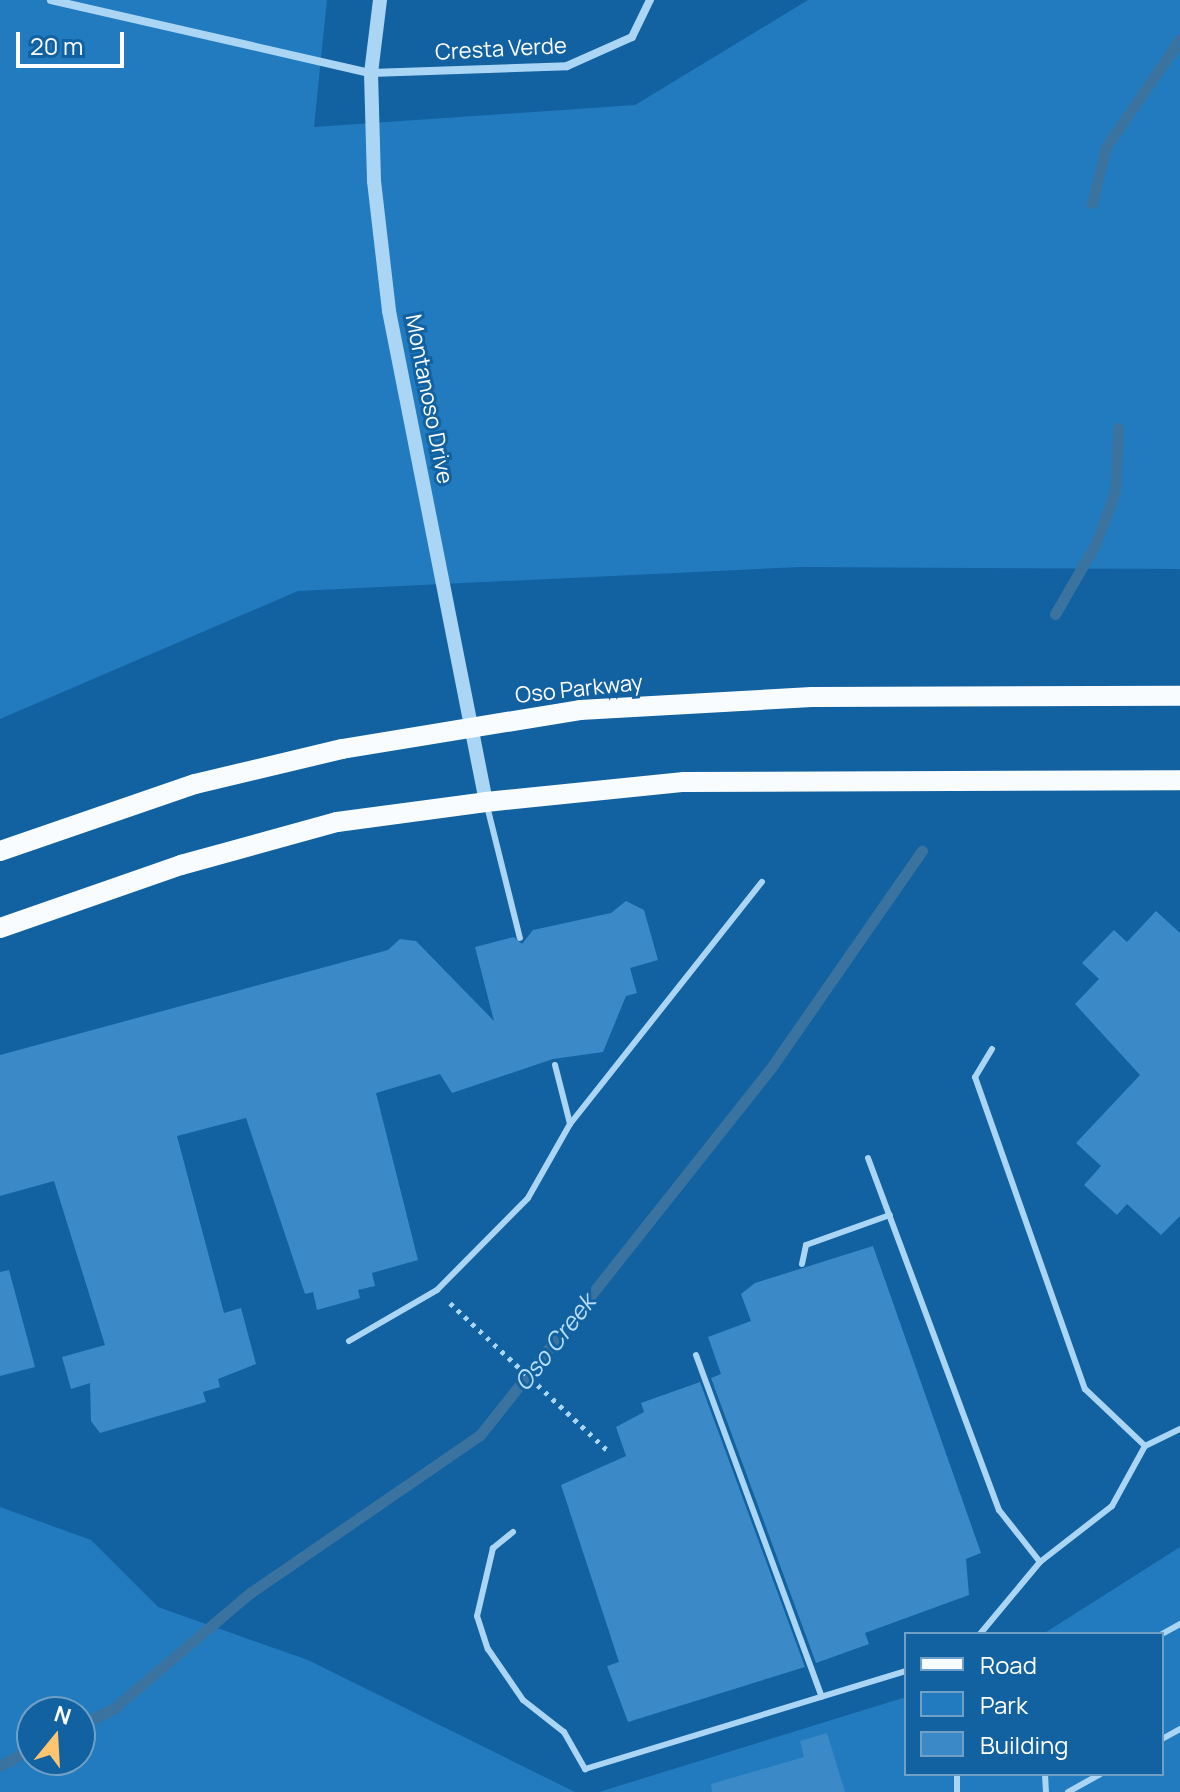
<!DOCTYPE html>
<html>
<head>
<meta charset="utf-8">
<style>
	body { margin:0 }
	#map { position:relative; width:1180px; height:1792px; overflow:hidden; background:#1261a1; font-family:Manrope,sans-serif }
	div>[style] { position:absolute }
	.green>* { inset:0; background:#217bbe }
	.stream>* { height:11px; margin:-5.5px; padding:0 5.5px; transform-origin:5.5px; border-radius:5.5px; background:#3b73a0 }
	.building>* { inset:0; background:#3b8ac7 }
	.path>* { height:5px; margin-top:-2.5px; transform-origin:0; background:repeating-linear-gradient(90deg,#abd5f5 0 4px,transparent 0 10px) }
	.service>* { height:6px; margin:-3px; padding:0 3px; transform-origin:3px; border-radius:3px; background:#abd5f5 }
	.minor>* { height:8px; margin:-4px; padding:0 4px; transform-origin:4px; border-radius:4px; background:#abd5f5 }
	.tertiary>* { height:14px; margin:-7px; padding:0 7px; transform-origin:7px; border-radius:7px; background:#abd5f5 }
	.primary>* { height:20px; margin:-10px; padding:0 10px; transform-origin:10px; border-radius:10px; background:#f9fcff }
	span { translate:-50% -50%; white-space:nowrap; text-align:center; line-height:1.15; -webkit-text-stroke:6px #1261a1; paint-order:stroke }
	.street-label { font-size:22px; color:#fff }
	.water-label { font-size:24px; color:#b8defb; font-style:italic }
	.legend { position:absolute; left:904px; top:1632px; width:260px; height:144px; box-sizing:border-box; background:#1261a1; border:2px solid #71a0c7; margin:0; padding:10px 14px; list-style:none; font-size:24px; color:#fff }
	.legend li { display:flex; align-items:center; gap:16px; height:40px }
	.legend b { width:40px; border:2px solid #71a0c7 }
	.north { position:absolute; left:16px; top:1696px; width:80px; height:80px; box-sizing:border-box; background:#1261a1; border:2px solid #71a0c7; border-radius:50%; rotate:18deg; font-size:22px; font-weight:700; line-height:32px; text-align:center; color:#fff }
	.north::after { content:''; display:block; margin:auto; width:28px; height:36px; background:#ffc46f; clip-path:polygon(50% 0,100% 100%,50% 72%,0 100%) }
	.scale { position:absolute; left:16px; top:32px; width:108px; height:36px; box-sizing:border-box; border:4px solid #fff; border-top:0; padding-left:10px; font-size:24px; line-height:28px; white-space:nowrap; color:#fff; -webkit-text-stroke:6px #1261a1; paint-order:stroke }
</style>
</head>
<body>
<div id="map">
	<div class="green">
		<i style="clip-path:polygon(0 0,327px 0,314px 127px,635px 105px,808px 0,1180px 0,1180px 569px,800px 567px,298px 591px,0 719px)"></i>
		<i style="clip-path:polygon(evenodd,0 1507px,91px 1540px,158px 1607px,308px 1660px,575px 1792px,0 1792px,0 1507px,80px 1712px,80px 1760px,32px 1760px,32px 1712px,80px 1712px)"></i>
		<i style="clip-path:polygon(1180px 1547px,1180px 1792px,599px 1792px,906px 1697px,906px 1774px,1162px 1774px,1162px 1634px,1043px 1634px)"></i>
	</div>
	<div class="stream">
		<i style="left:1092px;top:203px;width:58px;rotate:-76deg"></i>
		<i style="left:1106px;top:147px;width:131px;rotate:-55.6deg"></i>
		<i style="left:1055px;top:614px;width:80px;rotate:-59.9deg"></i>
		<i style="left:1095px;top:545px;width:57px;rotate:-69.3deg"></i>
		<i style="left:1115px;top:492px;width:64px;rotate:-87.3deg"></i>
		<i style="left:80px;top:1725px;width:37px;rotate:-26deg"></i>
		<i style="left:113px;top:1709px;width:180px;rotate:-40.3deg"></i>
		<i style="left:250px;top:1593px;width:279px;rotate:-34.5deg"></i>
		<i style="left:480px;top:1435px;width:472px;rotate:-51.6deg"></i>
		<i style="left:773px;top:1065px;width:261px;rotate:-55.2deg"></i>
		<i style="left:0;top:1766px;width:37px;rotate:-29deg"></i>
	</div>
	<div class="building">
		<i style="clip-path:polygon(626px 901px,644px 910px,658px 960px,630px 968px,637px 993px,626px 996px,603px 1052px,553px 1059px,452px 1093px,440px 1074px,376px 1093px,418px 1260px,372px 1273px,375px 1286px,358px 1290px,360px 1298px,317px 1310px,313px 1292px,305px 1294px,246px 1118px,177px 1136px,224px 1313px,241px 1308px,256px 1364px,218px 1379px,220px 1387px,203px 1392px,206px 1402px,100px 1433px,91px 1421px,90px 1383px,71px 1389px,62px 1357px,105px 1345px,54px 1181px,0 1196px,0 1055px,388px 950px,400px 939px,416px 941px,494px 1021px,475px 947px,514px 937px,522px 944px,533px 930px,611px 913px)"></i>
		<i style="clip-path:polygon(1156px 911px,1180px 933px,1180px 1216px,1161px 1235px,1127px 1204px,1117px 1215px,1084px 1185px,1101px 1166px,1076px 1143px,1140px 1075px,1075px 1004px,1099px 979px,1082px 963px,1114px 930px,1127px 942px)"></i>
		<i style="clip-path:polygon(873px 1246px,981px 1553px,966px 1559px,969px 1595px,865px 1633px,869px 1644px,816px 1663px,711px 1378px,721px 1374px,708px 1337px,751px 1321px,741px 1294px,755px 1283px)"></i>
		<i style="clip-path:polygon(9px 1270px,35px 1367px,0 1376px,0 1272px)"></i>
		<i style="clip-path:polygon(700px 1382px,805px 1667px,628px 1722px,607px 1666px,619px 1662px,561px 1485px,626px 1456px,616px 1427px,644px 1412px,641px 1403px)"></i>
		<i style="clip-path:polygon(827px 1733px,845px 1792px,712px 1792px,711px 1784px,804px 1757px,800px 1741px)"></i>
	</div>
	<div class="path">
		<i style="left:450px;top:1303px;width:215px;rotate:43.1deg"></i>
	</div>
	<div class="service">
		<i style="left:487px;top:806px;width:136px;rotate:76deg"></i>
		<i style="left:992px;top:1049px;width:33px;rotate:121deg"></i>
		<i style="left:975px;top:1077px;width:331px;rotate:70.6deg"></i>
		<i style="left:1085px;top:1389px;width:83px;rotate:43.5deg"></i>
		<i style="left:555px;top:1065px;width:61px;rotate:75.7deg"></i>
		<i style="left:868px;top:1158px;width:376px;rotate:69.6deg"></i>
		<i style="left:999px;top:1510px;width:66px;rotate:51.7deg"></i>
		<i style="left:802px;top:1264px;width:19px;rotate:-78deg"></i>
		<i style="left:806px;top:1245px;width:89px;rotate:-19.7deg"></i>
		<i style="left:349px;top:1341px;width:102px;rotate:-30.1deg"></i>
		<i style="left:437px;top:1290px;width:129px;rotate:-45.3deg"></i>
		<i style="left:528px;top:1198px;width:85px;rotate:-60.4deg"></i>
		<i style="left:570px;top:1124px;width:309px;rotate:-51.6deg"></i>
		<i style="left:696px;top:1355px;width:364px;rotate:69.8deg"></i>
		<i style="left:513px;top:1532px;width:26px;rotate:141deg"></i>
		<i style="left:493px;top:1548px;width:70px;rotate:103.2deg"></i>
		<i style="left:477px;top:1616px;width:35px;rotate:72deg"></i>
		<i style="left:488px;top:1649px;width:62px;rotate:55.5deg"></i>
		<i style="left:523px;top:1700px;width:52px;rotate:38deg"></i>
		<i style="left:564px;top:1732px;width:43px;rotate:60.4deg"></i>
		<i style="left:585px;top:1769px;width:336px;rotate:-17deg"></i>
		<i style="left:980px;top:1634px;width:94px;rotate:-50.2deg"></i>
		<i style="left:1040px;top:1562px;width:91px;rotate:-37.9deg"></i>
		<i style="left:1112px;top:1506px;width:68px;rotate:-61.2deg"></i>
		<i style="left:1145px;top:1446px;width:39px;rotate:-26deg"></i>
		<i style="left:1162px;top:1634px;width:21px;rotate:-29deg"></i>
		<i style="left:1162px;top:1739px;width:21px;rotate:-29deg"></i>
		<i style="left:1045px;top:1774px;width:18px;rotate:87deg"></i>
		<i style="left:957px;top:1792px;width:18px;rotate:-90deg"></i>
		<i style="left:1068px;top:1792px;width:37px;rotate:-29deg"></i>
	</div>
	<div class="minor">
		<i style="left:51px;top:0;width:328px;rotate:12.9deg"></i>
		<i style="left:371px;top:73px;width:196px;rotate:-2deg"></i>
		<i style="left:567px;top:66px;width:71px;rotate:-24deg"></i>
		<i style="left:632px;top:37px;width:41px;rotate:-64.1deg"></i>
	</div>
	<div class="tertiary">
		<i style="left:380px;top:0;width:74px;rotate:97deg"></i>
		<i style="left:371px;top:73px;width:108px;rotate:88.4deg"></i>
		<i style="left:374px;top:181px;width:131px;rotate:83.4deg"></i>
		<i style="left:389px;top:311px;width:500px;rotate:78.82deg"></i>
	</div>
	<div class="primary">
		<i style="left:0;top:851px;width:206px;rotate:-19deg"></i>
		<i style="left:195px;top:784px;width:151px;rotate:-13.4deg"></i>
		<i style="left:342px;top:749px;width:241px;rotate:-9.3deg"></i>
		<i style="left:580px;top:710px;width:232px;rotate:-3.2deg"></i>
		<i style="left:812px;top:697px;width:368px;rotate:-0.2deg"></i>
		<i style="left:0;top:928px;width:192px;rotate:-19.2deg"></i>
		<i style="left:181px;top:865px;width:162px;rotate:-15.4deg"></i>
		<i style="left:337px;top:822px;width:150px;rotate:-7.6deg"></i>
		<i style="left:486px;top:802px;width:199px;rotate:-5.8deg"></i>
		<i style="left:684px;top:782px;width:496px;rotate:-0.2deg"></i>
	</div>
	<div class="street-label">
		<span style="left:501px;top:49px;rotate:-3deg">Cresta Verde</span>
		<span style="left:429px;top:399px;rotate:79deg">Montanoso Drive</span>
		<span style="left:579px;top:689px;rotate:-6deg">Oso Parkway</span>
	</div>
	<div class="water-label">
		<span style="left:554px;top:1342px;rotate:-52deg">Oso Creek</span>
	</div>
	<ul class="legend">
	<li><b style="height:10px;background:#f9fcff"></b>Road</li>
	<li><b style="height:22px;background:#217bbe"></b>Park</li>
	<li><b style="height:22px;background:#3b8ac7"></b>Building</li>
	</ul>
	<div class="north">N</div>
	<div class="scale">20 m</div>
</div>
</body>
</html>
